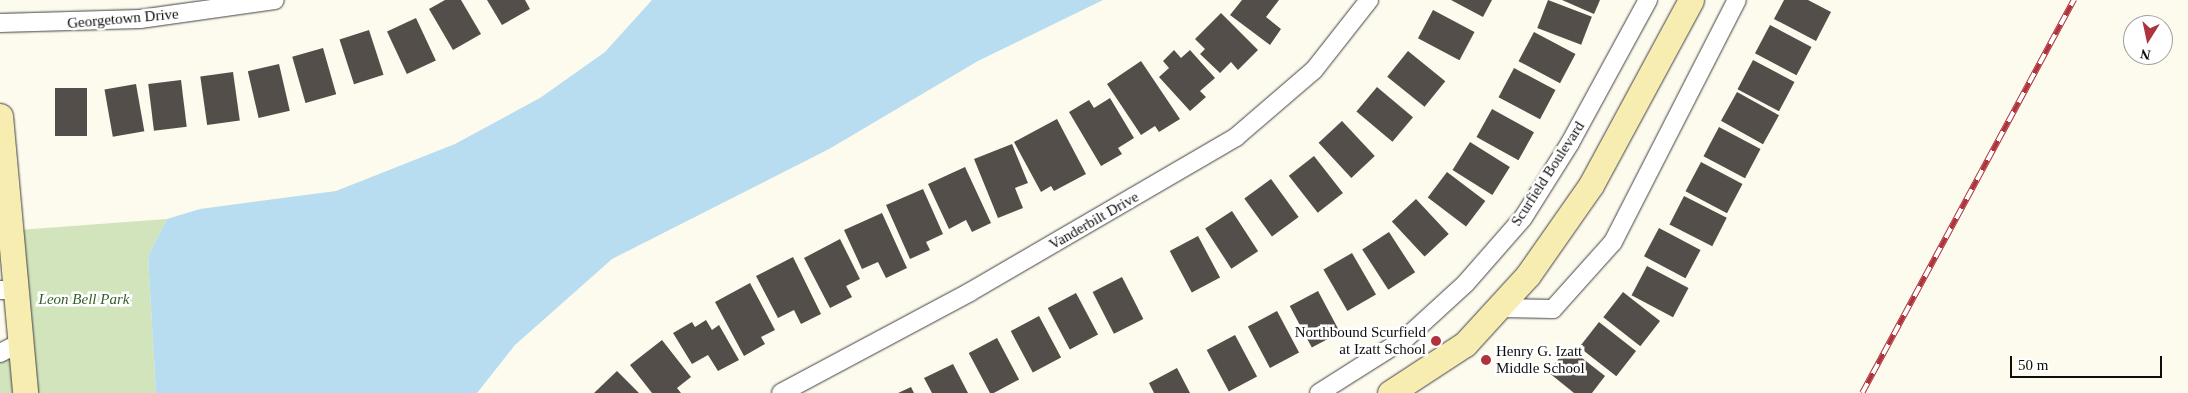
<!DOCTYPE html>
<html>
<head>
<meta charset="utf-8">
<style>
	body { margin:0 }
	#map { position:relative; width:2188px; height:393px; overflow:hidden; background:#fdfaee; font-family:Georgia,serif }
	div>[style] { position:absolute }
	.green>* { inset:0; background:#d1e4bb }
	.water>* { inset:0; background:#b8dcf0 }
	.building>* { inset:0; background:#544e4a; transform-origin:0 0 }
	.roads { filter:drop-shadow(0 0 1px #404040) drop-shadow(0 0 1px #404040) }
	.street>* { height:18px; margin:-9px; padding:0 9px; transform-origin:9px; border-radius:9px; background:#fff }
	.secondary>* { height:25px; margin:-12.5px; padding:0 12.5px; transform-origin:12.5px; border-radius:12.5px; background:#f7edb0 }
	.rail>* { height:5.5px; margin-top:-2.75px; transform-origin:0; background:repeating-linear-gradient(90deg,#fff 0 11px,#ae333c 0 22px); box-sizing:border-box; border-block:1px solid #ae333c }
	.dots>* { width:14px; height:14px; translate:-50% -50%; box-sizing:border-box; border:2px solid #fff; border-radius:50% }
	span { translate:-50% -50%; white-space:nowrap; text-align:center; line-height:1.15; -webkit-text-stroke:5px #fff; paint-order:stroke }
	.street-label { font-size:15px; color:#0d0d0d }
	.park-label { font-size:15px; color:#315e24; font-style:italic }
	.poi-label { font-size:15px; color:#0d0d0d }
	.right { translate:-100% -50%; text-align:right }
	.left { translate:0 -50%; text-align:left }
	.north { position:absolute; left:2123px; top:15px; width:50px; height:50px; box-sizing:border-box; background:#fff; border:1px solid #9e9e9e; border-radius:50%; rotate:190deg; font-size:14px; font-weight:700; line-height:20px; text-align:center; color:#0d0d0d }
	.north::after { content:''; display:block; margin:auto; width:18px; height:22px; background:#ae333c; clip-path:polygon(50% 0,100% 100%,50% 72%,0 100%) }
	.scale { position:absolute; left:2010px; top:356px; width:152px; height:22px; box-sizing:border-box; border:2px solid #0d0d0d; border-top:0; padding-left:6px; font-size:15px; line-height:18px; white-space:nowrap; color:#0d0d0d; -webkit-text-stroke:4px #fff; paint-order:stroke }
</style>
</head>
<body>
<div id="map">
	<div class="green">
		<i style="clip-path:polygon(167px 219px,148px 256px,156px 393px,0 393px,0 353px,22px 342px,5px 231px)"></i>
	</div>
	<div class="water">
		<i style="clip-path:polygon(652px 0,1103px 0,978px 61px,829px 149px,612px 259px,515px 345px,477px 393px,156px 393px,148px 256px,167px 219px,200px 209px,336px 191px,455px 144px,540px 98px,605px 52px)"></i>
	</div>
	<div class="building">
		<i style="clip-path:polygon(445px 0,461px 0,481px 34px,453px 50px,429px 9px)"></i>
		<i style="clip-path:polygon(487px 0,525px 0,530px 9px,502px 25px)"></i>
		<i style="clip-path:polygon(1242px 0,1279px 0,1266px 17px,1281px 29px,1270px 45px,1230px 15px)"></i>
		<i style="clip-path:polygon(1451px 0,1492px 0,1483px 17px)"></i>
		<i style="left:1548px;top:0;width:47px;height:30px;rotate:21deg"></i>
		<i style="clip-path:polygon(1562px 0,1600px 0,1594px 14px)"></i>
		<i style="clip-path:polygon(1784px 0,1808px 0,1831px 12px,1816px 41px,1774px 19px)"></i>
		<i style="left:1433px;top:10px;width:47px;height:32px;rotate:28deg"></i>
		<i style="clip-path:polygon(1221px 13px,1258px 50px,1238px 70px,1231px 62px,1220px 73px,1200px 54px,1205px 49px,1195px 39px)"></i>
		<i style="left:416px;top:18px;width:47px;height:32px;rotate:65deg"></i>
		<i style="left:1770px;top:25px;width:47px;height:32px;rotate:28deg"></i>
		<i style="left:369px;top:30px;width:47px;height:31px;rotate:72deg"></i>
		<i style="left:1534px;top:32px;width:47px;height:33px;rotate:28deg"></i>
		<i style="left:323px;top:48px;width:48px;height:32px;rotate:74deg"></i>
		<i style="clip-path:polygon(1174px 50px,1181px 58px,1190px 50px,1215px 78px,1200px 91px,1206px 97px,1190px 111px,1159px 77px,1169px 68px,1163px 61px)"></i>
		<i style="left:1408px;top:51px;width:48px;height:33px;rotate:39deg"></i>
		<i style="left:1753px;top:60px;width:47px;height:33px;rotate:28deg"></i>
		<i style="clip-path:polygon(1141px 61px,1180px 119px,1159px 132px,1155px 126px,1141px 135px,1107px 84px)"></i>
		<i style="left:279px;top:64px;width:48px;height:32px;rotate:77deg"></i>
		<i style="left:1514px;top:68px;width:47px;height:33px;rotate:28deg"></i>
		<i style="left:233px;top:72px;width:49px;height:33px;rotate:82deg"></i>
		<i style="left:181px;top:80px;width:47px;height:33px;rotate:83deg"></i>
		<i style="left:136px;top:84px;width:48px;height:32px;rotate:80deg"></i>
		<i style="left:1377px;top:87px;width:47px;height:32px;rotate:40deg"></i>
		<i style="left:55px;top:88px;width:32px;height:48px"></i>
		<i style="left:1737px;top:92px;width:48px;height:33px;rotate:29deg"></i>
		<i style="clip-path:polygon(1110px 98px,1134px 138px,1118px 148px,1122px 154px,1101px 166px,1069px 112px,1089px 100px,1094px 108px)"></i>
		<i style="left:1492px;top:109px;width:48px;height:32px;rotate:29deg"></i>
		<i style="clip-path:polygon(1057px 119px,1086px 174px,1054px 191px,1051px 186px,1041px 192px,1014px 142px)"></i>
		<i style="left:1342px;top:121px;width:48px;height:32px;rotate:47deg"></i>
		<i style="left:1719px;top:127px;width:47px;height:33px;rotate:28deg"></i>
		<i style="left:1470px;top:142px;width:47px;height:33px;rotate:32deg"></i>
		<i style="clip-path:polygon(1012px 144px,1028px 183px,1015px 188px,1023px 208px,998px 218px,974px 159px)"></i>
		<i style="left:1314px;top:156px;width:47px;height:32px;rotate:52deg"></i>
		<i style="left:1701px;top:162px;width:47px;height:33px;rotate:28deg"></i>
		<i style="clip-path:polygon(965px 167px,991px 223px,972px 232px,966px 220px,949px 229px,928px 184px)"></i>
		<i style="left:1447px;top:172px;width:48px;height:32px;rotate:37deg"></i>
		<i style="left:1271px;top:179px;width:47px;height:33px;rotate:54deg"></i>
		<i style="clip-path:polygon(923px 189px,943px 234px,926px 242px,930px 250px,910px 259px,886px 205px)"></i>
		<i style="left:1684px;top:196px;width:48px;height:32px;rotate:27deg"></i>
		<i style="left:1416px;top:199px;width:48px;height:33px;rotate:47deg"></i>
		<i style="left:1232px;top:211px;width:48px;height:32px;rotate:57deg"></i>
		<i style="clip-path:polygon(882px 213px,907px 268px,886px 278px,878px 262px,862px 269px,844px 230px)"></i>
		<i style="left:1659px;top:228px;width:47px;height:32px;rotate:28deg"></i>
		<i style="left:1389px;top:232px;width:48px;height:32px;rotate:57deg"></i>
		<i style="left:1198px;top:236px;width:47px;height:32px;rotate:62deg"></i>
		<i style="clip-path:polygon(840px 239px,860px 279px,846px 286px,852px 297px,830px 308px,804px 258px)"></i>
		<i style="left:1352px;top:253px;width:48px;height:33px;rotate:60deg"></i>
		<i style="clip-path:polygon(793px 257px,821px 314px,801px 324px,794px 310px,778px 318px,756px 276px)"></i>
		<i style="left:1647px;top:266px;width:47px;height:33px;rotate:28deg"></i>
		<i style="left:1122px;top:277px;width:47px;height:33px;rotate:63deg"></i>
		<i style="clip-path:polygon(750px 283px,775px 330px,761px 337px,765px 344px,744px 356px,715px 302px)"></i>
		<i style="left:1318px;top:291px;width:47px;height:32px;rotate:62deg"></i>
		<i style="left:1623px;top:292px;width:47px;height:32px;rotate:38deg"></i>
		<i style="left:1076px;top:293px;width:47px;height:32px;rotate:62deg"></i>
		<i style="left:1277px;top:311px;width:47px;height:33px;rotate:62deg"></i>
		<i style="left:1039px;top:316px;width:47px;height:32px;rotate:62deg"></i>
		<i style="clip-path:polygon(706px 320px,712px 330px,719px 325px,739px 360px,718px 371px,708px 355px,692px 364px,673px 333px,692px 322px,695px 327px)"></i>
		<i style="left:1599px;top:322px;width:47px;height:32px;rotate:38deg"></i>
		<i style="left:1235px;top:335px;width:47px;height:32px;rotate:62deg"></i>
		<i style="left:997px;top:338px;width:47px;height:32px;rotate:62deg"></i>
		<i style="clip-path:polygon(662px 340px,691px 377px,677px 388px,681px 393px,652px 393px,630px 365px)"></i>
		<i style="clip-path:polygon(1568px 347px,1605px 376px,1592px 393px,1574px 393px,1548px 372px)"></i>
		<i style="clip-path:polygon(953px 364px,968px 393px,932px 393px,924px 378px)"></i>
		<i style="clip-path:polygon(1177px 368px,1190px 393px,1154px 393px,1149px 383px)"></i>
		<i style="clip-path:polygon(617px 371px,639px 393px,594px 393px)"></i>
		<i style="clip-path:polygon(911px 387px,914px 393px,898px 393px)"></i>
	</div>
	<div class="roads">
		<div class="street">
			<i style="left:0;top:23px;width:140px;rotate:-1.6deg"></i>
			<i style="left:140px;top:19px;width:136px;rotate:-8deg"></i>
			<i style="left:0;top:290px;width:15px"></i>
			<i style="left:1501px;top:308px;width:52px;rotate:1.1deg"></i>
			<i style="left:1553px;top:309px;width:90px;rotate:-48.2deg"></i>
			<i style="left:1613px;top:242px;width:272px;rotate:-62.9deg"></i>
			<i style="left:0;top:353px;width:25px;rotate:-27deg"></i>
			<i style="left:781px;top:393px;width:214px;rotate:-28.1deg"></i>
			<i style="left:970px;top:292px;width:308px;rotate:-30.2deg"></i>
			<i style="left:1236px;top:137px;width:103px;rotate:-40.7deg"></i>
			<i style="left:1314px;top:70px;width:89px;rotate:-51.8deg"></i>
			<i style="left:1319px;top:393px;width:103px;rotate:-32.3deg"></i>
			<i style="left:1406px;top:338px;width:81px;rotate:-42.5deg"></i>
			<i style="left:1466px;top:283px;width:86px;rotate:-48.8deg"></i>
			<i style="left:1523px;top:218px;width:89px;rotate:-57.9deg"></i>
			<i style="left:1570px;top:143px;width:163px;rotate:-61.4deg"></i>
		</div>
		<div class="secondary">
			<i style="left:0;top:116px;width:278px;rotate:84.8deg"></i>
			<i style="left:1390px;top:393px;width:90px;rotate:-33.2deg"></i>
			<i style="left:1465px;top:344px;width:93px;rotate:-47.6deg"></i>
			<i style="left:1528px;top:275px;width:110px;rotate:-55deg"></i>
			<i style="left:1591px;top:185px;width:210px;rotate:-61.6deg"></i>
		</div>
	</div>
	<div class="rail">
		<i style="left:1862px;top:393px;width:447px;rotate:-61.7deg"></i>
	</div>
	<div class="dots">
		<i style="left:1436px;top:341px;background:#ae333c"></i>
		<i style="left:1486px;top:360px;background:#ae333c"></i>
	</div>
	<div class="street-label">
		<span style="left:123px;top:19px;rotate:-5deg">Georgetown Drive</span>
		<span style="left:1548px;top:174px;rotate:-57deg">Scurfield Boulevard</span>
		<span style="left:1094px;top:221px;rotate:-30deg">Vanderbilt Drive</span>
	</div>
	<div class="park-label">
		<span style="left:84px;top:300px">Leon Bell Park</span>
	</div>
	<div class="poi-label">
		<span class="right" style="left:1426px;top:341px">Northbound Scurfield<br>at Izatt School</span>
		<span class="left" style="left:1496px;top:360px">Henry G. Izatt<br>Middle School</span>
	</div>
	<div class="north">N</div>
	<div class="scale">50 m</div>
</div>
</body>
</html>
